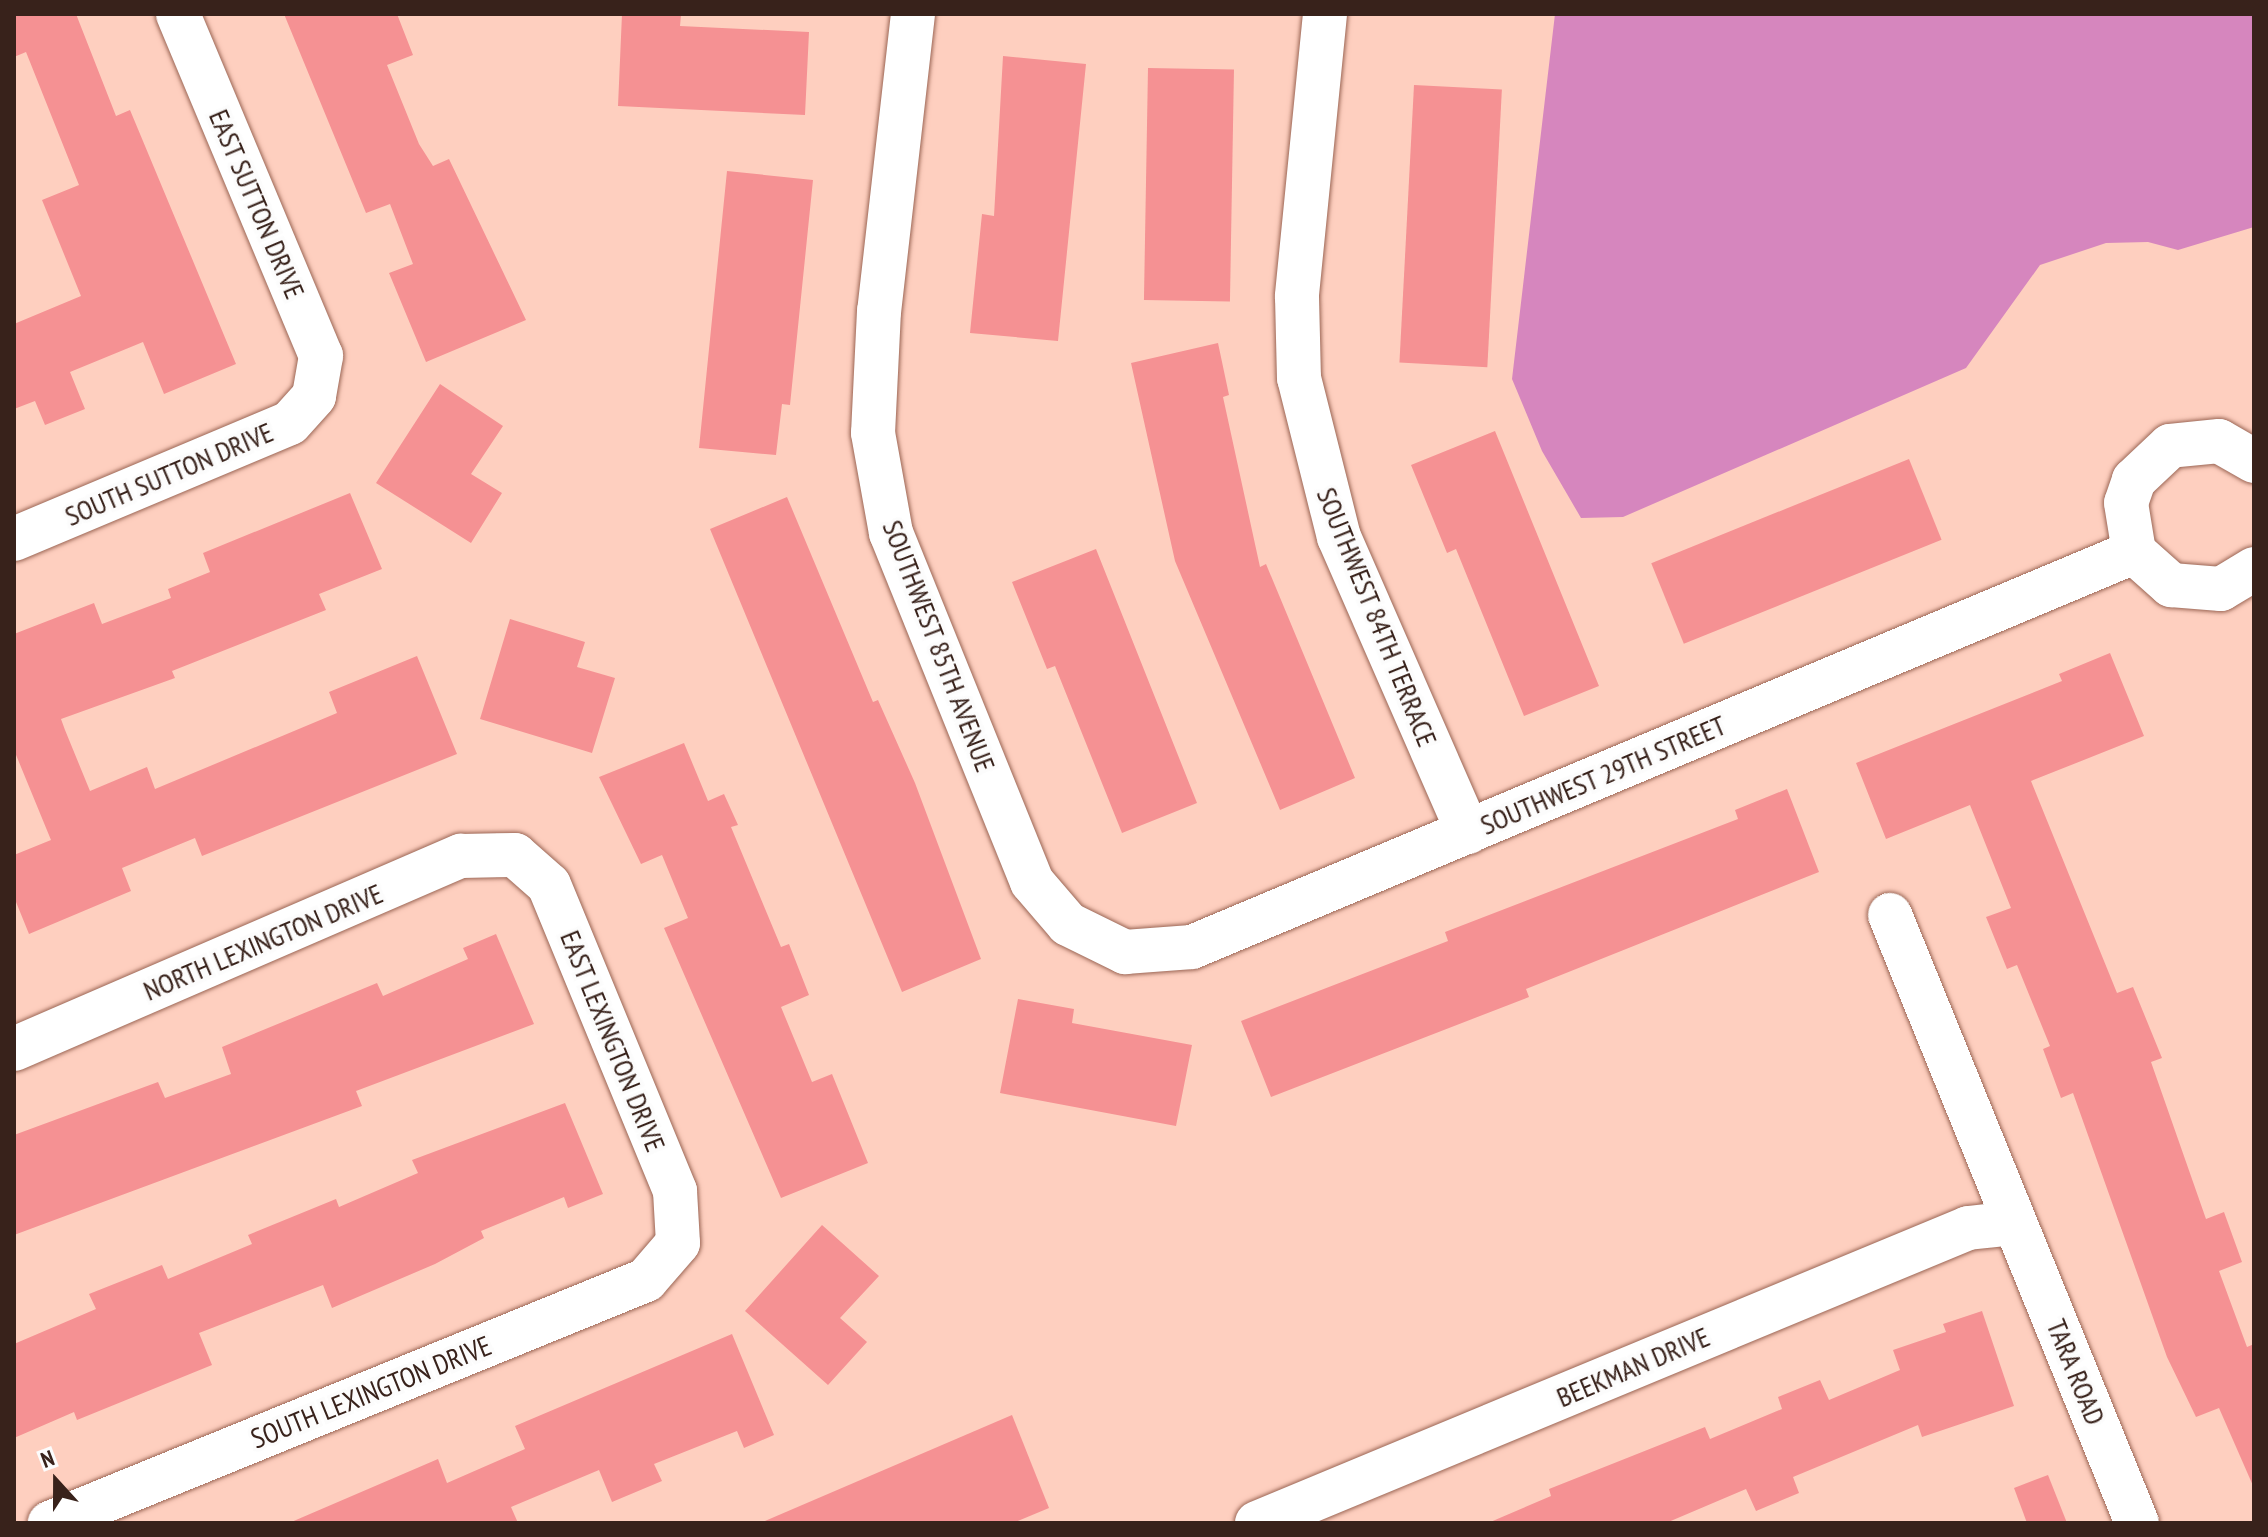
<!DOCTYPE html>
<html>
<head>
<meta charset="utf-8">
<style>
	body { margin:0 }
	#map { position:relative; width:2268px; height:1537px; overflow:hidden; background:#fecfbf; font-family:"PT Sans Narrow",sans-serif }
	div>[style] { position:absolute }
	.water>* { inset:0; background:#d686be }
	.building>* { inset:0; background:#f59193; transform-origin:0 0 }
	.roads { filter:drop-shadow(0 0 2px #9b6655) drop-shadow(0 0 2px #9b6655) }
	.minor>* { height:44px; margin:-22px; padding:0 22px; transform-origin:22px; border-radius:22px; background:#fff }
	span { translate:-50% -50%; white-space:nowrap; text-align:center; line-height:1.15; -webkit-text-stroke:7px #fcfcfc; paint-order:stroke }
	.street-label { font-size:28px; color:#38221b }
	.frame { position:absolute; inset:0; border:16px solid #38221b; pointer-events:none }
	.north { position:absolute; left:16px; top:1441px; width:80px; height:80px; -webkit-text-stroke:6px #fcfcfc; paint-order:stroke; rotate:339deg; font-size:22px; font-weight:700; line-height:32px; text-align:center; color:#38221b }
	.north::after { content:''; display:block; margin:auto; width:28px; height:36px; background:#38221b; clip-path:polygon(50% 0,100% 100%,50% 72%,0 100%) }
</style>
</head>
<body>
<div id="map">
	<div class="water">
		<i style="clip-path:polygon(1555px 14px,2254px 14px,2254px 227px,2178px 250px,2148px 242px,2106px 243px,2040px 265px,1966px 368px,1623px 517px,1581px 518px,1542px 451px,1512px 379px)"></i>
	</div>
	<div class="building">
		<i style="clip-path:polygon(14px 14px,76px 14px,116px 116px,130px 110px,236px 364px,164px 394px,143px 342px,70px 372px,85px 409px,45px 425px,35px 401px,14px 409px,14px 324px,81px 296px,42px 200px,79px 185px,26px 52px,14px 57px)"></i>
		<i style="clip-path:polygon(284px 14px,397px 14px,413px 55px,387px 65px,419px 144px,433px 166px,449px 159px,526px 320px,426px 362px,389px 273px,413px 264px,390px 204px,366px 213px)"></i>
		<i style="clip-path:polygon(622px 14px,681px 15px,680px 26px,809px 32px,805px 115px,618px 106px)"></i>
		<i style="clip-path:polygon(1003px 56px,1086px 64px,1058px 341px,970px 333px,982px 214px,994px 216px)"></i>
		<i style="left:1148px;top:68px;width:86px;height:232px;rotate:1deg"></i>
		<i style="left:1414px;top:85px;width:88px;height:278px;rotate:3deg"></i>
		<i style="clip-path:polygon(727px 171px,813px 180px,790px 405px,782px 404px,776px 455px,699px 448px)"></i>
		<i style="clip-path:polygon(1218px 343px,1229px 395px,1223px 397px,1260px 567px,1266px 564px,1355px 778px,1280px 810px,1175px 561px,1131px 363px)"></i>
		<i style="clip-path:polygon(440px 384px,503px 426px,471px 474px,502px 493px,471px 543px,376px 483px)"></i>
		<i style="clip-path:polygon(1495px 431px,1599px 686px,1524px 716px,1456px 549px,1447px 553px,1411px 465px)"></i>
		<i style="left:1909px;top:459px;width:87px;height:278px;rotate:68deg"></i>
		<i style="clip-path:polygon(350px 493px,382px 569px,319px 594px,326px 610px,172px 671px,175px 678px,61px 719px,65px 730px,90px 791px,147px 767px,155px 789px,337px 713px,329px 692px,417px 656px,457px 754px,202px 856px,195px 838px,122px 868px,131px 891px,29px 934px,14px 897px,14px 855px,51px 840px,14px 750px,14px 634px,94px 603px,102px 624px,171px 598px,168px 589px,210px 572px,203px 553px)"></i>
		<i style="clip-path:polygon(787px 497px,873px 702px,878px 700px,915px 783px,981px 959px,902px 992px,710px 529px)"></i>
		<i style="clip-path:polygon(1096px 549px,1197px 803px,1122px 833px,1055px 666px,1047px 669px,1012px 582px)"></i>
		<i style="clip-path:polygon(510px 619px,585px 642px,577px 667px,615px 678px,592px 753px,480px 719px)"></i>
		<i style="clip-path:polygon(2110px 653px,2144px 736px,2031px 781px,2117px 993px,2133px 987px,2162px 1058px,2151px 1062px,2206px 1219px,2224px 1212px,2242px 1262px,2219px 1271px,2247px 1347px,2254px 1344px,2254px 1488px,2219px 1408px,2196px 1417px,2167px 1357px,2073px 1093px,2061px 1098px,2043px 1049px,2050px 1046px,2017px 965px,2007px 969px,1986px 917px,2011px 908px,1970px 805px,1886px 839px,1856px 763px,2062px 681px,2059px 674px)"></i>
		<i style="clip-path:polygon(684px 743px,708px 801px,724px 794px,738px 825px,731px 827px,781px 947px,789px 944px,809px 995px,781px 1007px,812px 1082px,832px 1074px,868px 1163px,781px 1198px,664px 928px,688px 918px,662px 855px,641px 864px,599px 777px)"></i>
		<i style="clip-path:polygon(1787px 789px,1819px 872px,1526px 989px,1529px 997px,1271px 1097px,1241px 1021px,1448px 941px,1445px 932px,1738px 819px,1735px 810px)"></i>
		<i style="clip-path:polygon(496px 934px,534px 1024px,356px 1091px,362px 1106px,14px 1235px,14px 1135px,158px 1082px,165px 1098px,231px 1074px,222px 1047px,377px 983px,383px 996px,468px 959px,463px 948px)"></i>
		<i style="clip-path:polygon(1018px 999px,1074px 1009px,1072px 1023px,1192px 1045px,1176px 1126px,1000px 1093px)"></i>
		<i style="clip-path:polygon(565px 1103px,603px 1194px,568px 1208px,564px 1197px,481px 1231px,484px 1238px,435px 1264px,332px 1308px,323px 1285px,199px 1333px,212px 1365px,77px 1420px,74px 1412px,14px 1438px,14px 1344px,96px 1309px,89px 1294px,162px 1265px,168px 1279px,252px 1244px,248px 1235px,336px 1199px,339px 1207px,418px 1173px,412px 1160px)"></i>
		<i style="clip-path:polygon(822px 1225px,879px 1276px,840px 1318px,867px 1342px,828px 1385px,745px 1311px)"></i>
		<i style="clip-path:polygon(1982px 1311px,2014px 1406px,1922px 1437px,1918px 1425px,1793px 1477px,1799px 1493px,1756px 1511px,1746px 1489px,1666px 1523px,1488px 1523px,1551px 1496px,1549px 1489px,1705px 1427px,1710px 1439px,1782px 1409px,1778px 1397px,1820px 1380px,1829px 1400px,1900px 1370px,1893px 1350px,1946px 1332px,1943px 1324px)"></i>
		<i style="clip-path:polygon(732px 1334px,774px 1435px,744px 1448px,737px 1431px,654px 1464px,662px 1481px,612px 1502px,599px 1470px,511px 1507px,518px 1523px,289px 1523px,438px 1459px,447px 1483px,525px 1449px,515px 1426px)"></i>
		<i style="clip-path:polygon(1012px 1415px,1049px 1508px,1013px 1523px,760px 1523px)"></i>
		<i style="clip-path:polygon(2048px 1475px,2067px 1523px,2027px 1523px,2014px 1488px)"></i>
	</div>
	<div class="roads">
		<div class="minor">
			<i style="left:913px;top:14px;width:299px;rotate:96.5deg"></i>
			<i style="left:879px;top:311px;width:122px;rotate:92.8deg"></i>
			<i style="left:873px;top:433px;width:102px;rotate:79.8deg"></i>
			<i style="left:891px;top:533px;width:376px;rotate:68deg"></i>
			<i style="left:1032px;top:882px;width:55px;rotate:49.4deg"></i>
			<i style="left:1068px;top:924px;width:64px;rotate:26.2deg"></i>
			<i style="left:1125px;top:952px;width:67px;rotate:-4.3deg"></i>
			<i style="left:1192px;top:947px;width:1021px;rotate:-22.75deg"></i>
			<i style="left:1325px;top:14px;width:284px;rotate:95.7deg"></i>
			<i style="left:1297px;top:297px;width:81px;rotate:88.6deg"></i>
			<i style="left:1299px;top:378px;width:164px;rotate:75.9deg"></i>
			<i style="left:1339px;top:537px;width:322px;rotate:66.4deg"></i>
			<i style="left:2254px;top:461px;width:40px;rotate:-150.3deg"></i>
			<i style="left:2219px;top:441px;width:49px;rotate:174.2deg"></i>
			<i style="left:2170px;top:446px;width:50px;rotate:136.6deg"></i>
			<i style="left:2134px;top:480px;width:24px;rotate:109deg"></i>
			<i style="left:2126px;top:503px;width:50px;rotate:80.7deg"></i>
			<i style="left:2134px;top:552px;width:50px;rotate:41.7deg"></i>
			<i style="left:2171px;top:585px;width:50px;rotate:4.6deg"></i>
			<i style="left:2221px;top:589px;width:39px;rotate:-31deg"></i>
			<i style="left:14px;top:539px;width:299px;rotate:-22.8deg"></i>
			<i style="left:290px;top:423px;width:36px;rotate:-48deg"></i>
			<i style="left:314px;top:396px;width:41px;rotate:-80.1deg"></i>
			<i style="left:321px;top:356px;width:371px;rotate:-112.7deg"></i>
			<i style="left:1890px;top:915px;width:656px;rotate:67.89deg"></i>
			<i style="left:14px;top:1049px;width:487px;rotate:-23.4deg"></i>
			<i style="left:461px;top:856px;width:54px;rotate:-1.1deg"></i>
			<i style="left:515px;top:855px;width:45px;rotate:41.4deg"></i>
			<i style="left:549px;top:885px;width:331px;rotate:67.6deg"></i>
			<i style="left:675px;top:1191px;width:52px;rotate:86.7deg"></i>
			<i style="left:678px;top:1243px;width:49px;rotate:130.9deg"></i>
			<i style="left:646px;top:1280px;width:644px;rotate:157.82deg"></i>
			<i style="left:1257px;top:1523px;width:770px;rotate:-22.53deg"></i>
			<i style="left:1968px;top:1228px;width:45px;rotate:-6.3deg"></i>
		</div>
	</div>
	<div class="street-label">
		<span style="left:257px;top:204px;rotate:67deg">EAST SUTTON DRIVE</span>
		<span style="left:169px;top:474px;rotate:-23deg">SOUTH SUTTON DRIVE</span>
		<span style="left:1377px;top:617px;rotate:68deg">SOUTHWEST 84TH TERRACE</span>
		<span style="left:939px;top:646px;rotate:69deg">SOUTHWEST 85TH AVENUE</span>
		<span style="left:1603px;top:775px;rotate:-23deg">SOUTHWEST 29TH STREET</span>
		<span style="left:263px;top:942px;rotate:-23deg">NORTH LEXINGTON DRIVE</span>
		<span style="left:613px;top:1041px;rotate:68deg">EAST LEXINGTON DRIVE</span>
		<span style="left:1633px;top:1367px;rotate:-23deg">BEEKMAN DRIVE</span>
		<span style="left:2076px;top:1372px;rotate:68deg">TARA ROAD</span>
		<span style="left:371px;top:1392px;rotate:-22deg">SOUTH LEXINGTON DRIVE</span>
	</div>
	<div class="frame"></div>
	<div class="north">N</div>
</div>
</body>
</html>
